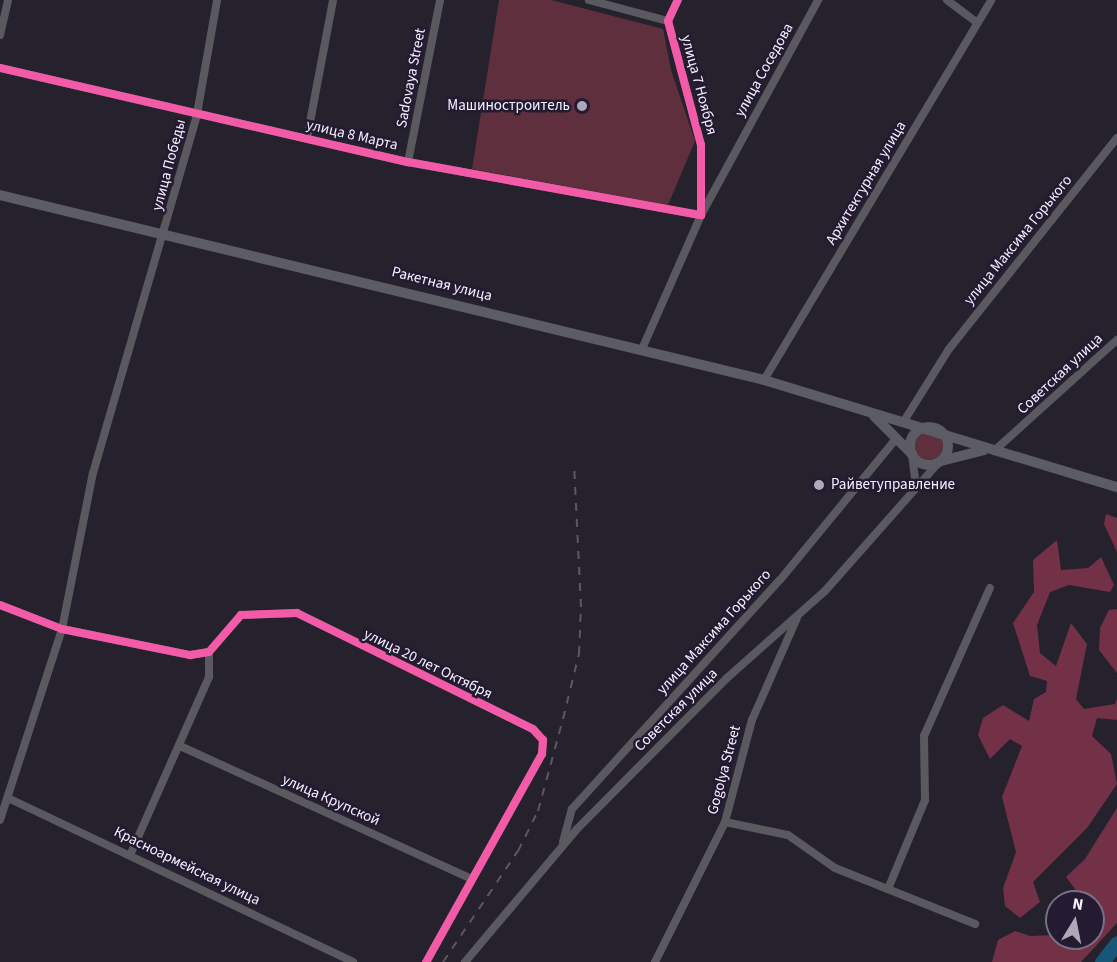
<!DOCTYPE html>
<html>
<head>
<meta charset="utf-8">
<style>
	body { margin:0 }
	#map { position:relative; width:1117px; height:962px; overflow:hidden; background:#25212d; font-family:"Source Sans 3",sans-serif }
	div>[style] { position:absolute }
	.green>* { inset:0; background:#5f2f3e }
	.round { border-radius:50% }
	.forest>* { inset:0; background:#733147 }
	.river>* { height:15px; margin:-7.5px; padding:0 7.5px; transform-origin:7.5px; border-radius:7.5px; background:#175676 }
	.street>* { height:8px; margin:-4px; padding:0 4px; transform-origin:4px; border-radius:4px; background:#5a595f }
	.secondary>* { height:10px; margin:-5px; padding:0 5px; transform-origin:5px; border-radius:5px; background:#5c5c64 }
	.secondary>.ring { margin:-5px; padding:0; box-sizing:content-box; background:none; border:10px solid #5c5c64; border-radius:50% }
	.rail>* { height:2px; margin-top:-1px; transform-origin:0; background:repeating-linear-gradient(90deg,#5a5860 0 8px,transparent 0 16px) }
	.cycleway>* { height:8px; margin:-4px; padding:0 4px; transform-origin:4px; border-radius:4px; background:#f35aa7 }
	.dots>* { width:16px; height:16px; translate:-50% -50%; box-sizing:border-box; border:3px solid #241b33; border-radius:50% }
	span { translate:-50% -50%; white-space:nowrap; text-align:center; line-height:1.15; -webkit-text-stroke:5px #241b33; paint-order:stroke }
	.street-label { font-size:15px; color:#f6f2ff }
	.poi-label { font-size:15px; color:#f6f2ff }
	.right { translate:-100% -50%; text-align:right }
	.left { translate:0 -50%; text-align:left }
	.north { position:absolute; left:1045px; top:890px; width:60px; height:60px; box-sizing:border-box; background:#241b33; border:2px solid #787185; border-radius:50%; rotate:10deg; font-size:16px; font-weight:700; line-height:24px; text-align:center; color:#f6f2ff }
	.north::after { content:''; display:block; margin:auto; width:21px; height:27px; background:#ada9b6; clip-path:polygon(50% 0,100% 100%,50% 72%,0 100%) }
</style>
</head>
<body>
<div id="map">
	<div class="green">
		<i style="clip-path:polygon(499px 0,551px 0,663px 29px,671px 70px,695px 141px,668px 205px,472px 169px)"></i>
		<i class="round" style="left:915px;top:432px;width:28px;height:28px"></i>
	</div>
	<div class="forest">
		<i style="clip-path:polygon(1106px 514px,1117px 518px,1117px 552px,1104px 524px)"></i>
		<i style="clip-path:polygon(1057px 540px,1061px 570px,1088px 568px,1101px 557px,1114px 585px,1110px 592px,1069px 585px,1050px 592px,1037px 625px,1040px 653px,1056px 666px,1071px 623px,1087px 644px,1076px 699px,1084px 709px,1115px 704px,1117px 698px,1117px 720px,1097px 718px,1092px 736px,1111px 754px,1117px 784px,1087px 828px,1033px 882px,1040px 902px,1020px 918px,1005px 906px,1003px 888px,1016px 852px,1002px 797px,1022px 746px,1010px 739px,990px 759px,978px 735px,983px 718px,1003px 705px,1029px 721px,1034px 699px,1046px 692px,1047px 681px,1030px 676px,1013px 623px,1034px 592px,1033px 560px)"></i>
		<i style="clip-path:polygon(1117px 609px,1117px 673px,1099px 650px,1100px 628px,1109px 610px)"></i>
		<i style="clip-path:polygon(1117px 808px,1117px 923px,1081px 962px,992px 962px,998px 940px,1015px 931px,1030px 936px,1055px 935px,1057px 930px,1057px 938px,1093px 938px,1093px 902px,1072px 902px,1081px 897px,1066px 877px,1085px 859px)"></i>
	</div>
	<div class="river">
		<i style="left:1102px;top:962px;width:24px;rotate:-52deg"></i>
	</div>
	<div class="street">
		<i style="left:589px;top:0;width:82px;rotate:14.9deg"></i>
		<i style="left:947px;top:0;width:38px;rotate:37deg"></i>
		<i style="left:0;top:35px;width:36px;rotate:-77deg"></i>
		<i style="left:0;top:68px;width:419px;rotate:13deg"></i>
		<i style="left:408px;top:162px;width:298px;rotate:10.3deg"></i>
		<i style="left:701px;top:215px;width:70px;rotate:-90deg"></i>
		<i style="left:701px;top:145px;width:128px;rotate:-104.9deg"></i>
		<i style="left:668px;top:21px;width:23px;rotate:-65deg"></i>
		<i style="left:307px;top:138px;width:140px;rotate:-79.3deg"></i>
		<i style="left:408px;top:162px;width:165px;rotate:-78.8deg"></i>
		<i style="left:642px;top:349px;width:146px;rotate:-66.2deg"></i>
		<i style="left:701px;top:215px;width:245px;rotate:-61.4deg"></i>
		<i style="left:764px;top:380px;width:443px;rotate:-59.1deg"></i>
		<i style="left:904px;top:421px;width:85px;rotate:-58deg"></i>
		<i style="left:949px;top:349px;width:270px;rotate:-51.5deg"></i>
		<i style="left:994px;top:451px;width:166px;rotate:-42.1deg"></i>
		<i style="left:912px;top:454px;width:33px;rotate:83deg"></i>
		<i style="left:0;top:605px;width:66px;rotate:21.2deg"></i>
		<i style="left:62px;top:629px;width:131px;rotate:11.5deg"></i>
		<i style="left:190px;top:655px;width:19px;rotate:-9deg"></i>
		<i style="left:209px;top:652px;width:49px;rotate:-49.1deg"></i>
		<i style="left:241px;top:615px;width:56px;rotate:-2deg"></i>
		<i style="left:297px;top:613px;width:263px;rotate:26.2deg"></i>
		<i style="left:533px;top:729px;width:15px;rotate:48deg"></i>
		<i style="left:543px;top:740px;width:14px;rotate:94deg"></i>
		<i style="left:542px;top:754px;width:238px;rotate:119.1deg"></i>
		<i style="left:180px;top:746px;width:321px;rotate:24.5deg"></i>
		<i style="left:8px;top:798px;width:382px;rotate:25.4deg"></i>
		<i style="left:0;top:820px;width:201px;rotate:-72deg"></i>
		<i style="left:62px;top:629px;width:159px;rotate:-78.8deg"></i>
		<i style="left:93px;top:473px;width:374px;rotate:-73.8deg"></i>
		<i style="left:197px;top:114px;width:116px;rotate:-80deg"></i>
		<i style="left:725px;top:822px;width:64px;rotate:11.7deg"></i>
		<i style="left:788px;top:835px;width:57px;rotate:35.1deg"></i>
		<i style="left:835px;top:868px;width:151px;rotate:21.8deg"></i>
		<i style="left:563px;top:842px;width:34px;rotate:-75deg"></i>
		<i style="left:572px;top:809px;width:309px;rotate:-47.8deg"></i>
		<i style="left:780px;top:580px;width:183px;rotate:-50.6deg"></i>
		<i style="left:131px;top:853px;width:193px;rotate:-66.1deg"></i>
		<i style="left:209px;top:677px;width:25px;rotate:-90deg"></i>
		<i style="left:888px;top:889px;width:96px;rotate:-67.4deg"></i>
		<i style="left:925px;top:800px;width:64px;rotate:-90.9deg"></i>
		<i style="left:924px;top:736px;width:162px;rotate:-66deg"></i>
		<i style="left:465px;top:962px;width:174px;rotate:-49.9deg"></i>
		<i style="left:577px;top:829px;width:213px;rotate:-45.2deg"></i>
		<i style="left:727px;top:678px;width:131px;rotate:-41.6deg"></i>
		<i style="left:825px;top:591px;width:174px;rotate:-48.5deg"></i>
		<i style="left:655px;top:962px;width:157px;rotate:-63.4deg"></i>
		<i style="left:725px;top:822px;width:106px;rotate:-75.2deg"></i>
		<i style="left:752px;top:720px;width:111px;rotate:-66.2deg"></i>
	</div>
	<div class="secondary">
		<i style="left:0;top:195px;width:786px;rotate:13.61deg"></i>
		<i style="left:764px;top:380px;width:369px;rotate:16.9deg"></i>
		<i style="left:874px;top:416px;width:54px;rotate:45deg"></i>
		<i class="ring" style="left:910px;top:427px;width:28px;height:28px"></i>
		<i style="left:941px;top:461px;width:44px;rotate:-14.3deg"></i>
	</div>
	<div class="rail">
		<i style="left:443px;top:962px;width:134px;rotate:-56deg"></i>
		<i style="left:518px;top:851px;width:45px;rotate:-63.4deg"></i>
		<i style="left:538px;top:811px;width:95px;rotate:-74.8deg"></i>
		<i style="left:563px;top:719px;width:67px;rotate:-76.2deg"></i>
		<i style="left:579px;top:654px;width:47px;rotate:-87.6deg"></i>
		<i style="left:581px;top:607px;width:143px;rotate:-92.8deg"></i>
	</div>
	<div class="cycleway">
		<i style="left:0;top:68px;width:419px;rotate:13deg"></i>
		<i style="left:408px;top:162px;width:298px;rotate:10.3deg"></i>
		<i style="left:701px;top:215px;width:70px;rotate:-90deg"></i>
		<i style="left:701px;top:145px;width:128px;rotate:-104.9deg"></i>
		<i style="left:668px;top:21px;width:23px;rotate:-65deg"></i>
		<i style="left:0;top:605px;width:66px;rotate:21.2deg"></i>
		<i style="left:62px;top:629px;width:131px;rotate:11.5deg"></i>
		<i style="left:190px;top:655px;width:19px;rotate:-9deg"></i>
		<i style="left:209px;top:652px;width:49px;rotate:-49.1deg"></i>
		<i style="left:241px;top:615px;width:56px;rotate:-2deg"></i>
		<i style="left:297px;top:613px;width:263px;rotate:26.2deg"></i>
		<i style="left:533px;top:729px;width:15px;rotate:48deg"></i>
		<i style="left:543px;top:740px;width:14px;rotate:94deg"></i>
		<i style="left:542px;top:754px;width:238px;rotate:119.1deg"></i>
	</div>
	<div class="dots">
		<i style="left:582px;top:106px;background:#ada9b6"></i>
		<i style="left:819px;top:485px;background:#ada9b6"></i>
	</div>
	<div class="street-label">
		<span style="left:764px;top:70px;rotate:-61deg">улица Соседова</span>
		<span style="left:411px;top:78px;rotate:-79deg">Sadovaya Street</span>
		<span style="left:699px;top:85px;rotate:75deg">улица 7 Ноября</span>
		<span style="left:352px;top:135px;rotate:13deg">улица 8 Марта</span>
		<span style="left:169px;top:165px;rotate:-75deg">улица Победы</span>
		<span style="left:866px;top:183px;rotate:-59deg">Архитектурная улица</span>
		<span style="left:1018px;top:240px;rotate:-51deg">улица Максима Горького</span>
		<span style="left:442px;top:284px;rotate:14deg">Ракетная улица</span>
		<span style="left:1060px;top:374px;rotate:-43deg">Советская улица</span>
		<span style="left:714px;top:632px;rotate:-48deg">улица Максима Горького</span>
		<span style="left:428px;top:664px;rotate:26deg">улица 20 лет Октября</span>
		<span style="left:676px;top:710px;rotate:-45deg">Советская улица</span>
		<span style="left:724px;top:770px;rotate:-75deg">Gogolya Street</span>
		<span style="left:331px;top:800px;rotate:24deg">улица Крупской</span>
		<span style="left:187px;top:866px;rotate:26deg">Красноармейская улица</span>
	</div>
	<div class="poi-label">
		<span class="right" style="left:570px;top:106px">Машиностроитель</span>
		<span class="left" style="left:831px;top:485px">Райветуправление</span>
	</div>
	<div class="north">N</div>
</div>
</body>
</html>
